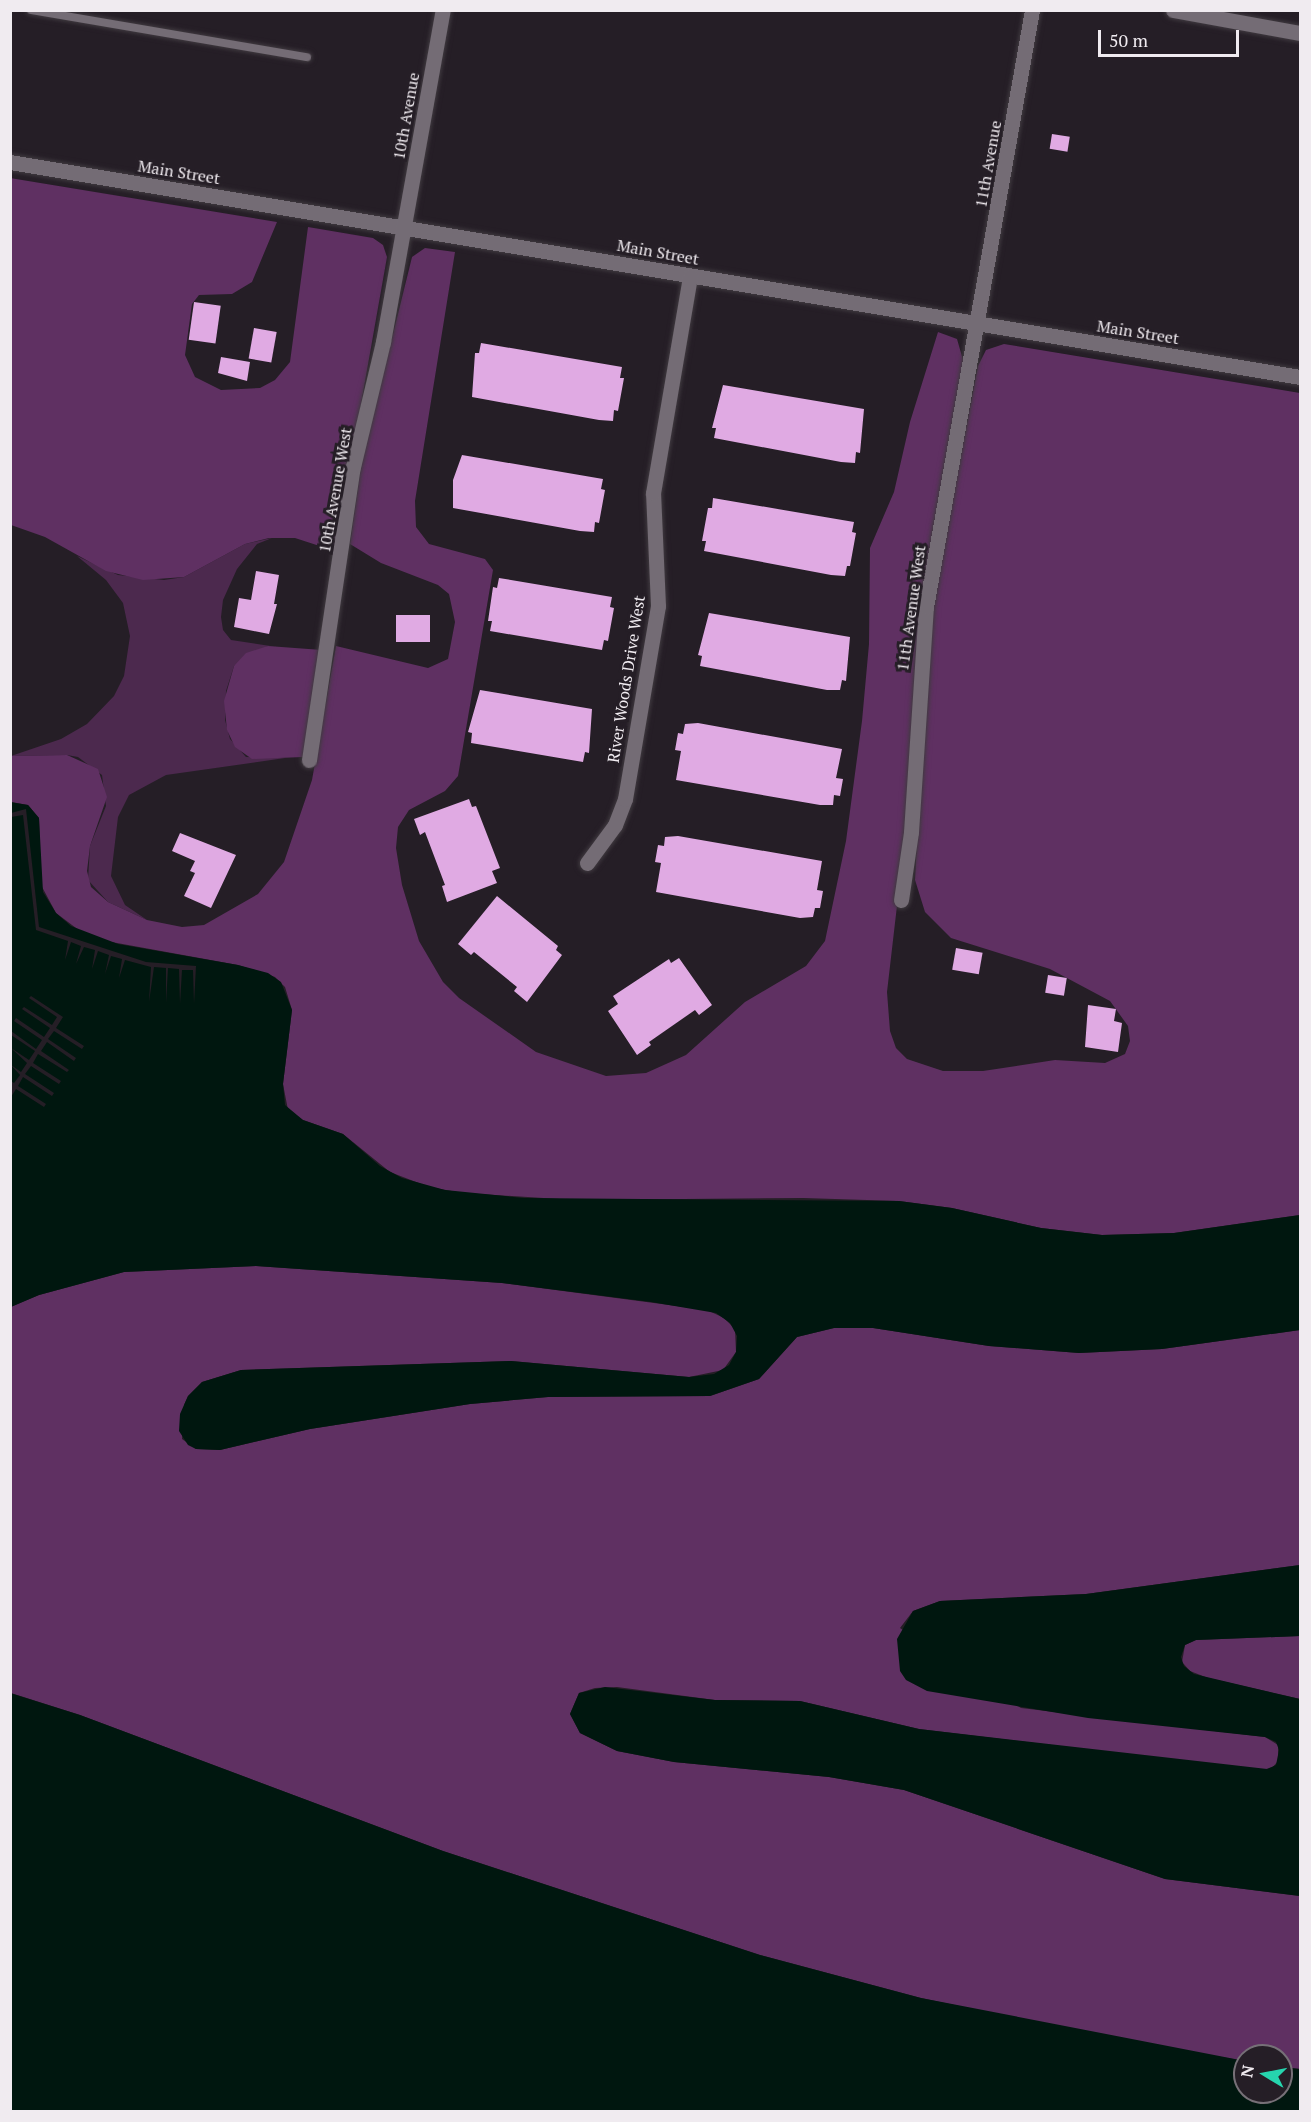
<!DOCTYPE html>
<html>
<head>
<meta charset="utf-8">
<style>
	body { margin:0 }
	#map { position:relative; width:1311px; height:2122px; overflow:hidden; background:#251e26; font-family:"PT Serif",serif }
	div>[style] { position:absolute }
	.green>* { inset:0; background:#4c294e }
	.forest>* { inset:0; background:#5f3062 }
	.water>* { inset:0; background:#00170f }
	.pier>* { inset:0; background:#251e26 }
	.building>* { inset:0; background:#e0aae3; transform-origin:0 0 }
	.roads { filter:drop-shadow(0 0 2px #403a40) drop-shadow(0 0 2px #403a40) }
	.service>* { height:8px; margin:-4px; padding:0 4px; transform-origin:4px; border-radius:4px; background:#746c75 }
	.minor>* { height:15px; margin:-7.5px; padding:0 7.5px; transform-origin:7.5px; border-radius:7.5px; background:#746c75 }
	span { translate:-50% -50%; white-space:nowrap; text-align:center; line-height:1.15; -webkit-text-stroke:6px #251e26; paint-order:stroke }
	.street-label { font-size:16px; color:#f0ebf0 }
	.frame { position:absolute; inset:0; border:12px solid #f0ebf0; pointer-events:none }
	.north { position:absolute; left:1233px; top:2044px; width:60px; height:60px; box-sizing:border-box; background:#251e26; border:2px solid #767077; border-radius:50%; rotate:280deg; font-size:16px; font-weight:700; line-height:24px; text-align:center; color:#f0ebf0 }
	.north::after { content:''; display:block; margin:auto; width:21px; height:27px; background:#26d5ae; clip-path:polygon(50% 0,100% 100%,50% 72%,0 100%) }
	.scale { position:absolute; left:1098px; top:30px; width:141px; height:27px; box-sizing:border-box; border:3px solid #f0ebf0; border-top:0; padding-left:8px; font-size:18px; line-height:21px; white-space:nowrap; color:#f0ebf0; -webkit-text-stroke:4px #251e26; paint-order:stroke }
</style>
</head>
<body>
<div id="map">
	<div class="green">
		<i style="clip-path:polygon(272px 538px,257px 544px,237px 569px,223px 600px,221px 617px,223px 630px,231px 640px,277px 647px,268px 646px,234px 666px,226px 691px,225px 720px,230px 739px,246px 757px,285px 758px,166px 775px,129px 795px,118px 817px,111px 876px,125px 905px,147px 920px,108px 902px,88px 880px,90px 846px,106px 806px,102px 775px,78px 757px,67px 755px,11px 756px,61px 739px,87px 724px,114px 696px,124px 676px,130px 636px,123px 603px,106px 580px,77px 556px,118px 575px,164px 580px,184px 577px,245px 544px)"></i>
	</div>
	<div class="forest">
		<i style="clip-path:polygon(10px 178px,277px 222px,252px 282px,232px 294px,199px 295px,192px 304px,185px 355px,195px 377px,221px 390px,260px 388px,275px 380px,290px 362px,308px 227px,373px 238px,383px 245px,387px 257px,335px 551px,295px 538px,269px 538px,245px 544px,184px 577px,143px 580px,106px 571px,45px 537px,11px 525px)"></i>
		<i style="clip-path:polygon(425px 248px,455px 252px,415px 501px,416px 527px,429px 544px,485px 559px,493px 570px,458px 776px,445px 791px,409px 810px,398px 827px,396px 848px,402px 885px,419px 941px,443px 982px,459px 998px,536px 1052px,606px 1076px,646px 1073px,686px 1055px,745px 1002px,806px 966px,825px 941px,846px 841px,862px 721px,869px 644px,870px 548px,894px 492px,910px 422px,938px 332px,957px 339px,963px 360px,919px 626px,906px 828px,887px 992px,890px 1031px,896px 1048px,907px 1059px,943px 1071px,983px 1071px,1055px 1060px,1105px 1063px,1125px 1054px,1130px 1041px,1128px 1026px,1110px 1001px,1050px 969px,951px 938px,925px 912px,915px 880px,928px 628px,978px 366px,986px 350px,1004px 344px,1300px 393px,1300px 1215px,1174px 1233px,1102px 1235px,1041px 1228px,952px 1208px,899px 1201px,803px 1198px,575px 1200px,463px 1193px,429px 1187px,390px 1172px,343px 1134px,303px 1120px,288px 1110px,283px 1084px,292px 1010px,285px 987px,275px 977px,238px 965px,106px 941px,80px 931px,56px 913px,41px 885px,39px 818px,28px 805px,11px 802px,10px 756px,67px 755px,98px 769px,107px 797px,90px 846px,87px 871px,91px 887px,108px 902px,147px 920px,182px 927px,204px 925px,258px 894px,284px 862px,312px 780px,336px 646px,428px 668px,448px 659px,455px 622px,449px 594px,438px 585px,381px 563px,350px 544px,362px 460px,412px 257px)"></i>
		<i style="clip-path:polygon(268px 646px,322px 650px,303px 757px,252px 759px,235px 747px,227px 730px,224px 701px,234px 666px,246px 653px)"></i>
		<i style="clip-path:polygon(256px 1266px,502px 1283px,707px 1310px,724px 1318px,735px 1329px,736px 1352px,723px 1370px,689px 1377px,511px 1361px,241px 1370px,202px 1382px,188px 1396px,184px 1405px,182px 1439px,196px 1449px,220px 1450px,310px 1429px,470px 1404px,548px 1397px,710px 1396px,759px 1379px,797px 1337px,834px 1328px,873px 1328px,989px 1346px,1079px 1353px,1162px 1349px,1300px 1330px,1300px 1565px,1086px 1594px,940px 1601px,913px 1611px,900px 1628px,1021px 1708px,1265px 1737px,1278px 1745px,1278px 1761px,1272px 1768px,1260px 1770px,919px 1729px,800px 1701px,715px 1700px,617px 1687px,595px 1688px,579px 1693px,570px 1714px,580px 1733px,617px 1751px,674px 1762px,829px 1777px,904px 1790px,1165px 1879px,1300px 1896px,1300px 2069px,1281px 2067px,1281px 2056px,1245px 2056px,1245px 2061px,1125px 2041px,921px 1998px,760px 1955px,443px 1851px,80px 1715px,11px 1693px,10px 1307px,39px 1295px,124px 1272px)"></i>
		<i style="clip-path:polygon(1300px 1636px,1300px 1699px,1208px 1678px,1190px 1671px,1182px 1662px,1185px 1645px,1196px 1640px)"></i>
	</div>
	<div class="water">
		<i style="clip-path:polygon(10px 802px,28px 805px,39px 818px,43px 892px,56px 913px,71px 926px,118px 944px,238px 965px,268px 973px,281px 982px,292px 1010px,283px 1084px,285px 1105px,303px 1120px,343px 1134px,380px 1166px,402px 1178px,445px 1190px,524px 1198px,899px 1201px,952px 1208px,1041px 1228px,1102px 1235px,1174px 1233px,1300px 1215px,1300px 1330px,1162px 1349px,1079px 1353px,989px 1346px,873px 1328px,834px 1328px,797px 1337px,759px 1379px,710px 1396px,548px 1397px,470px 1404px,310px 1429px,220px 1450px,196px 1449px,188px 1445px,179px 1431px,180px 1414px,188px 1396px,202px 1382px,241px 1370px,511px 1361px,689px 1377px,714px 1374px,729px 1365px,736px 1352px,737px 1336px,730px 1323px,716px 1313px,651px 1302px,502px 1283px,256px 1266px,124px 1272px,39px 1295px,11px 1307px)"></i>
		<i style="clip-path:polygon(1300px 1565px,1300px 1636px,1196px 1640px,1185px 1645px,1181px 1657px,1184px 1666px,1194px 1674px,1300px 1699px,1300px 1896px,1165px 1879px,904px 1790px,829px 1777px,674px 1762px,617px 1751px,580px 1733px,570px 1714px,579px 1693px,605px 1687px,715px 1700px,800px 1701px,919px 1729px,1267px 1769px,1276px 1765px,1279px 1750px,1276px 1742px,1265px 1737px,1088px 1718px,927px 1691px,906px 1680px,900px 1671px,897px 1639px,913px 1611px,940px 1601px,1086px 1594px)"></i>
		<i style="clip-path:polygon(10px 1693px,80px 1715px,443px 1851px,760px 1955px,921px 1998px,1245px 2061px,1245px 2092px,1281px 2092px,1281px 2067px,1300px 2069px,1300px 2111px,11px 2111px)"></i>
	</div>
	<div class="pier">
		<i style="clip-path:polygon(26px 809px,39px 927px,146px 962px,196px 966px,194px 1004px,193px 970px,182px 970px,180px 1004px,179px 969px,168px 968px,166px 1003px,166px 968px,154px 967px,149px 1002px,151px 967px,125px 960px,119px 978px,122px 959px,111px 956px,105px 974px,109px 955px,98px 951px,92px 969px,95px 950px,84px 947px,76px 964px,81px 946px,71px 942px,65px 960px,68px 941px,36px 930px,23px 815px,11px 817px,11px 813px)"></i>
		<i style="clip-path:polygon(31px 996px,63px 1017px,56px 1028px,84px 1046px,82px 1049px,54px 1031px,48px 1039px,76px 1058px,74px 1061px,47px 1042px,41px 1051px,69px 1070px,67px 1072px,38px 1054px,33px 1063px,61px 1081px,59px 1084px,31px 1066px,25px 1074px,54px 1093px,52px 1096px,23px 1077px,18px 1086px,46px 1104px,44px 1107px,16px 1089px,11px 1097px,11px 1081px,14px 1083px,20px 1075px,11px 1065px,21px 1072px,27px 1063px,11px 1048px,29px 1060px,35px 1051px,11px 1035px,11px 1031px,36px 1049px,42px 1040px,14px 1021px,16px 1018px,44px 1037px,50px 1028px,22px 1009px,24px 1007px,52px 1025px,57px 1017px,29px 998px)"></i>
	</div>
	<div class="building">
		<i style="left:1052px;top:134px;width:18px;height:15px;rotate:9deg"></i>
		<i style="left:194px;top:302px;width:27px;height:38px;rotate:8deg"></i>
		<i style="left:254px;top:328px;width:23px;height:31px;rotate:10deg"></i>
		<i style="clip-path:polygon(481px 343px,622px 367px,620px 378px,624px 378px,618px 411px,614px 410px,613px 421px,599px 420px,472px 397px,475px 353px,479px 353px)"></i>
		<i style="clip-path:polygon(221px 357px,250px 362px,247px 381px,218px 373px)"></i>
		<i style="clip-path:polygon(723px 385px,864px 409px,860px 453px,856px 452px,855px 463px,841px 462px,714px 438px,716px 428px,712px 428px)"></i>
		<i style="clip-path:polygon(462px 455px,603px 479px,601px 489px,605px 490px,599px 523px,595px 522px,594px 532px,580px 531px,453px 508px,453px 480px)"></i>
		<i style="clip-path:polygon(713px 498px,854px 522px,852px 532px,856px 533px,850px 566px,847px 566px,845px 576px,831px 575px,704px 551px,706px 541px,702px 541px,708px 508px,712px 508px)"></i>
		<i style="clip-path:polygon(256px 571px,279px 575px,274px 604px,277px 604px,269px 634px,234px 627px,239px 598px,251px 600px)"></i>
		<i style="clip-path:polygon(499px 578px,612px 597px,610px 607px,614px 608px,608px 641px,604px 640px,602px 650px,490px 631px,492px 621px,488px 621px,493px 587px,497px 588px)"></i>
		<i style="clip-path:polygon(709px 613px,850px 637px,846px 681px,842px 680px,840px 690px,827px 690px,700px 666px,702px 656px,698px 655px)"></i>
		<i style="left:396px;top:615px;width:34px;height:27px"></i>
		<i style="clip-path:polygon(480px 690px,592px 709px,589px 753px,585px 752px,583px 762px,471px 743px,472px 733px,468px 732px)"></i>
		<i style="clip-path:polygon(698px 723px,842px 749px,836px 778px,843px 779px,840px 796px,834px 795px,833px 805px,820px 805px,676px 780px,681px 751px,675px 750px,678px 733px,683px 734px,685px 724px)"></i>
		<i style="clip-path:polygon(469px 799px,472px 807px,476px 806px,500px 868px,492px 871px,497px 883px,447px 902px,442px 886px,445px 885px,425px 832px,420px 835px,414px 819px)"></i>
		<i style="clip-path:polygon(180px 833px,236px 855px,211px 908px,184px 896px,195px 873px,190px 871px,195px 861px,172px 851px)"></i>
		<i style="clip-path:polygon(678px 836px,822px 861px,817px 890px,823px 891px,820px 908px,815px 908px,813px 917px,800px 918px,656px 892px,661px 863px,655px 862px,658px 845px,664px 846px,665px 837px)"></i>
		<i style="clip-path:polygon(497px 896px,558px 946px,556px 950px,562px 955px,527px 1002px,514px 991px,517px 987px,474px 952px,471px 955px,458px 944px)"></i>
		<i style="left:956px;top:948px;width:27px;height:22px;rotate:10deg"></i>
		<i style="clip-path:polygon(679px 958px,712px 1005px,699px 1015px,695px 1010px,649px 1042px,651px 1045px,637px 1055px,608px 1011px,618px 1004px,613px 996px,669px 959px,671px 963px)"></i>
		<i style="left:1048px;top:975px;width:19px;height:18px;rotate:9deg"></i>
		<i style="clip-path:polygon(1088px 1005px,1116px 1009px,1114px 1021px,1122px 1023px,1118px 1052px,1085px 1047px)"></i>
	</div>
	<div class="roads">
		<div class="service">
			<i style="left:31px;top:10px;width:280px;rotate:9.7deg"></i>
		</div>
		<div class="minor">
			<i style="left:1173px;top:10px;width:129px;rotate:10.3deg"></i>
			<i style="left:10px;top:162px;width:1308px;rotate:9.46deg"></i>
			<i style="left:309px;top:760px;width:296px;rotate:-81.5deg"></i>
			<i style="left:353px;top:467px;width:129px;rotate:-76.5deg"></i>
			<i style="left:383px;top:342px;width:337px;rotate:-79.8deg"></i>
			<i style="left:587px;top:863px;width:47px;rotate:-53.6deg"></i>
			<i style="left:615px;top:825px;width:28px;rotate:-69deg"></i>
			<i style="left:625px;top:799px;width:196px;rotate:-80.3deg"></i>
			<i style="left:658px;top:606px;width:113px;rotate:-92.5deg"></i>
			<i style="left:653px;top:493px;width:220px;rotate:-80.3deg"></i>
			<i style="left:901px;top:900px;width:69px;rotate:-81.6deg"></i>
			<i style="left:911px;top:832px;width:225px;rotate:-86.2deg"></i>
			<i style="left:926px;top:607px;width:606px;rotate:-79.93deg"></i>
		</div>
	</div>
	<div class="street-label">
		<span style="left:406px;top:116px;rotate:-80deg">10th Avenue</span>
		<span style="left:988px;top:164px;rotate:-80deg">11th Avenue</span>
		<span style="left:179px;top:172px;rotate:9deg">Main Street</span>
		<span style="left:658px;top:252px;rotate:10deg">Main Street</span>
		<span style="left:1138px;top:332px;rotate:9deg">Main Street</span>
		<span style="left:335px;top:490px;rotate:-80deg">10th Avenue West</span>
		<span style="left:911px;top:608px;rotate:-82deg">11th Avenue West</span>
		<span style="left:626px;top:679px;rotate:-81deg">River Woods Drive West</span>
	</div>
	<div class="frame"></div>
	<div class="north">N</div>
	<div class="scale">50 m</div>
</div>
</body>
</html>
